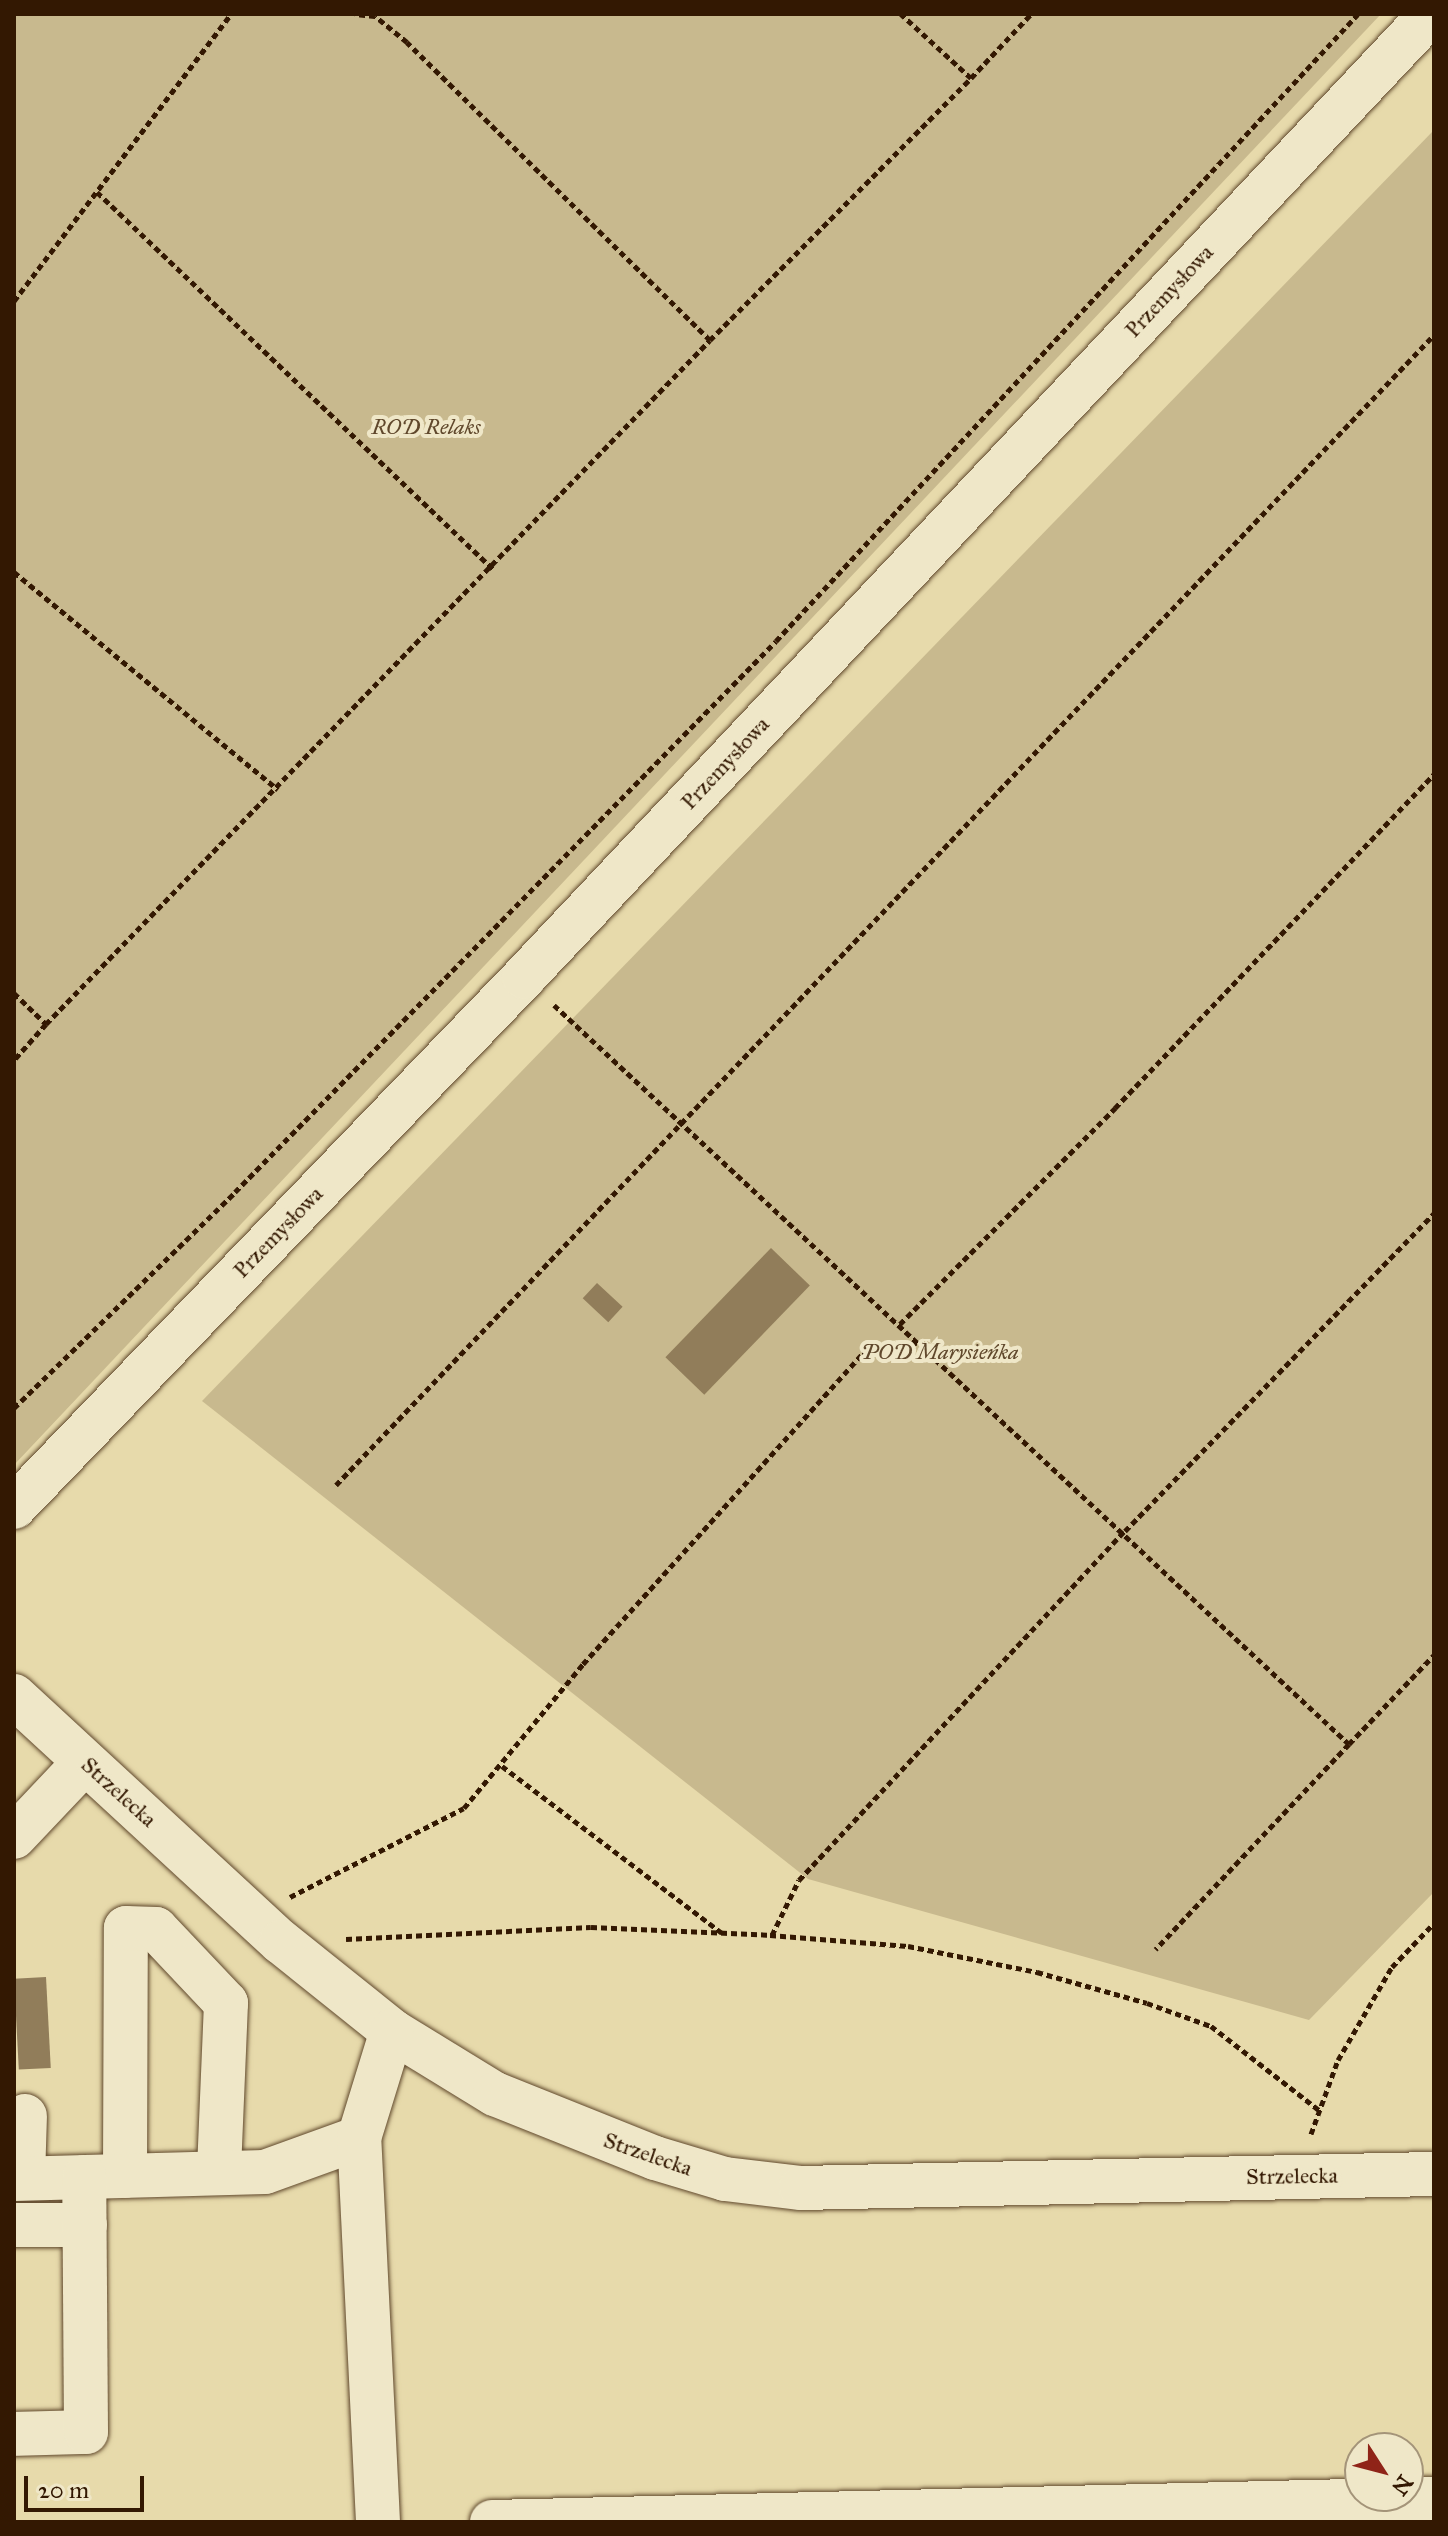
<!DOCTYPE html>
<html>
<head>
<meta charset="utf-8">
<style>
	body { margin:0 }
	#map { position:relative; width:1448px; height:2536px; overflow:hidden; background:#e7daab; font-family:"IM FELL Great Primer",serif }
	div>[style] { position:absolute }
	.green>* { inset:0; background:#c8b98e }
	.building>* { inset:0; background:#917d5a; transform-origin:0 0 }
	.path>* { height:5px; margin-top:-2.5px; transform-origin:0; background:repeating-linear-gradient(90deg,#331802 0 6px,transparent 0 10px) }
	.roads { filter:drop-shadow(0 0 2px #60482c) drop-shadow(0 0 2px #60482c) }
	.minor>* { height:44px; margin:-22px; padding:0 22px; transform-origin:22px; border-radius:22px; background:#efe7c8 }
	span { translate:-50% -50%; white-space:nowrap; text-align:center; line-height:1.15; -webkit-text-stroke:8px #efe7c8; paint-order:stroke }
	.street-label { font-size:22px; color:#331802 }
	.park-label { font-size:22px; color:#60482c; font-style:italic }
	.frame { position:absolute; inset:0; border:16px solid #331802; pointer-events:none }
	.north { position:absolute; left:1344px; top:2432px; width:80px; height:80px; box-sizing:border-box; background:#efe7c8; border:2px solid #a49479; border-radius:50%; rotate:126deg; font-size:22px; font-weight:700; line-height:32px; text-align:center; color:#331802 }
	.north::after { content:''; display:block; margin:auto; width:28px; height:36px; background:#8f2418; clip-path:polygon(50% 0,100% 100%,50% 72%,0 100%) }
	.scale { position:absolute; left:24px; top:2476px; width:120px; height:36px; box-sizing:border-box; border:4px solid #331802; border-top:0; padding-left:10px; font-size:24px; line-height:28px; white-space:nowrap; color:#331802; -webkit-text-stroke:6px #efe7c8; paint-order:stroke }
</style>
</head>
<body>
<div id="map">
	<div class="green">
		<i style="clip-path:polygon(14px 14px,1381px 14px,14px 1465px)"></i>
		<i style="clip-path:polygon(1434px 130px,1434px 1892px,1309px 2020px,808px 1879px,202px 1401px)"></i>
	</div>
	<div class="building">
		<i style="left:771px;top:1248px;width:54px;height:152px;rotate:44deg"></i>
		<i style="left:597px;top:1283px;width:35px;height:21px;rotate:43deg"></i>
		<i style="left:46px;top:1977px;width:91px;height:32px;rotate:87deg"></i>
	</div>
	<div class="path">
		<i style="left:971px;top:78px;width:88px;rotate:-46.8deg"></i>
		<i style="left:97px;top:192px;width:547px;rotate:43.59deg"></i>
		<i style="left:14px;top:301px;width:360px;rotate:-52.9deg"></i>
		<i style="left:710px;top:340px;width:370px;rotate:-45.1deg"></i>
		<i style="left:971px;top:78px;width:95px;rotate:-137.6deg"></i>
		<i style="left:14px;top:572px;width:342px;rotate:39.5deg"></i>
		<i style="left:14px;top:993px;width:45px;rotate:44.1deg"></i>
		<i style="left:46px;top:1024px;width:48px;rotate:131.6deg"></i>
		<i style="left:554px;top:1005px;width:1085px;rotate:42.91deg"></i>
		<i style="left:1349px;top:1744px;width:282px;rotate:133.3deg"></i>
		<i style="left:46px;top:1024px;width:953px;rotate:-45.85deg"></i>
		<i style="left:710px;top:340px;width:425px;rotate:-135.5deg"></i>
		<i style="left:407px;top:42px;width:41px;rotate:-140.9deg"></i>
		<i style="left:375px;top:16px;width:20px;rotate:-174deg"></i>
		<i style="left:900px;top:1324px;width:305px;rotate:-45.1deg"></i>
		<i style="left:1115px;top:1108px;width:462px;rotate:-46.3deg"></i>
		<i style="left:14px;top:1408px;width:309px;rotate:-44.3deg"></i>
		<i style="left:235px;top:1192px;width:772px;rotate:-45.52deg"></i>
		<i style="left:776px;top:641px;width:855px;rotate:-47.13deg"></i>
		<i style="left:336px;top:1485px;width:1590px;rotate:-46.33deg"></i>
		<i style="left:1349px;top:1744px;width:123px;rotate:-46.3deg"></i>
		<i style="left:502px;top:1766px;width:276px;rotate:37.2deg"></i>
		<i style="left:290px;top:1897px;width:195px;rotate:-27.1deg"></i>
		<i style="left:464px;top:1808px;width:187px;rotate:-50.4deg"></i>
		<i style="left:583px;top:1664px;width:417px;rotate:-48deg"></i>
		<i style="left:862px;top:1354px;width:59px;rotate:-11.7deg"></i>
		<i style="left:770px;top:1935px;width:138px;rotate:4.6deg"></i>
		<i style="left:908px;top:1946px;width:132px;rotate:11.4deg"></i>
		<i style="left:1037px;top:1972px;width:114px;rotate:15.7deg"></i>
		<i style="left:1147px;top:2003px;width:68px;rotate:19.8deg"></i>
		<i style="left:1211px;top:2026px;width:138px;rotate:37.9deg"></i>
		<i style="left:346px;top:1939px;width:245px;rotate:-2.8deg"></i>
		<i style="left:591px;top:1927px;width:181px;rotate:2.5deg"></i>
		<i style="left:772px;top:1935px;width:61px;rotate:-63.9deg"></i>
		<i style="left:799px;top:1880px;width:478px;rotate:-47deg"></i>
		<i style="left:1125px;top:1531px;width:443px;rotate:-45.8deg"></i>
		<i style="left:1311px;top:2134px;width:79px;rotate:-70deg"></i>
		<i style="left:1338px;top:2060px;width:108px;rotate:-59.9deg"></i>
		<i style="left:1392px;top:1967px;width:61px;rotate:-46.3deg"></i>
	</div>
	<div class="roads">
		<div class="minor">
			<i style="left:14px;top:1507px;width:736px;rotate:-46.1deg"></i>
			<i style="left:524px;top:977px;width:1323px;rotate:-46.72deg"></i>
			<i style="left:14px;top:1696px;width:363px;rotate:42.7deg"></i>
			<i style="left:281px;top:1942px;width:142px;rotate:38.7deg"></i>
			<i style="left:392px;top:2031px;width:121px;rotate:31.5deg"></i>
			<i style="left:495px;top:2094px;width:172px;rotate:21.8deg"></i>
			<i style="left:655px;top:2158px;width:73px;rotate:16.7deg"></i>
			<i style="left:725px;top:2179px;width:77px;rotate:6.8deg"></i>
			<i style="left:801px;top:2188px;width:633px;rotate:-1.27deg"></i>
			<i style="left:14px;top:1837px;width:103px;rotate:-46.6deg"></i>
			<i style="left:125px;top:2176px;width:248px;rotate:-89.8deg"></i>
			<i style="left:126px;top:1928px;width:30px;rotate:2deg"></i>
			<i style="left:156px;top:1929px;width:102px;rotate:46.6deg"></i>
			<i style="left:226px;top:2003px;width:170px;rotate:92.4deg"></i>
			<i style="left:23px;top:2178px;width:62px;rotate:-88.2deg"></i>
			<i style="left:14px;top:2179px;width:251px;rotate:-1.6deg"></i>
			<i style="left:265px;top:2172px;width:100px;rotate:-19.9deg"></i>
			<i style="left:14px;top:2225px;width:71px"></i>
			<i style="left:14px;top:2434px;width:72px;rotate:-1.6deg"></i>
			<i style="left:86px;top:2432px;width:255px;rotate:-90.4deg"></i>
			<i style="left:378px;top:2522px;width:384px;rotate:-92.8deg"></i>
			<i style="left:359px;top:2138px;width:112px;rotate:-72.9deg"></i>
			<i style="left:492px;top:2522px;width:942px;rotate:-1.4deg"></i>
		</div>
	</div>
	<div class="street-label">
		<span style="left:1169px;top:291px;rotate:-47deg">Przemysłowa</span>
		<span style="left:725px;top:763px;rotate:-47deg">Przemysłowa</span>
		<span style="left:278px;top:1232px;rotate:-46deg">Przemysłowa</span>
		<span style="left:119px;top:1792px;rotate:42deg">Strzelecka</span>
		<span style="left:648px;top:2154px;rotate:19deg">Strzelecka</span>
		<span style="left:1292px;top:2176px;rotate:-1deg">Strzelecka</span>
	</div>
	<div class="park-label">
		<span style="left:426px;top:427px">ROD Relaks</span>
		<span style="left:940px;top:1352px">POD Marysieńka</span>
	</div>
	<div class="frame"></div>
	<div class="north">N</div>
	<div class="scale">20 m</div>
</div>
</body>
</html>
